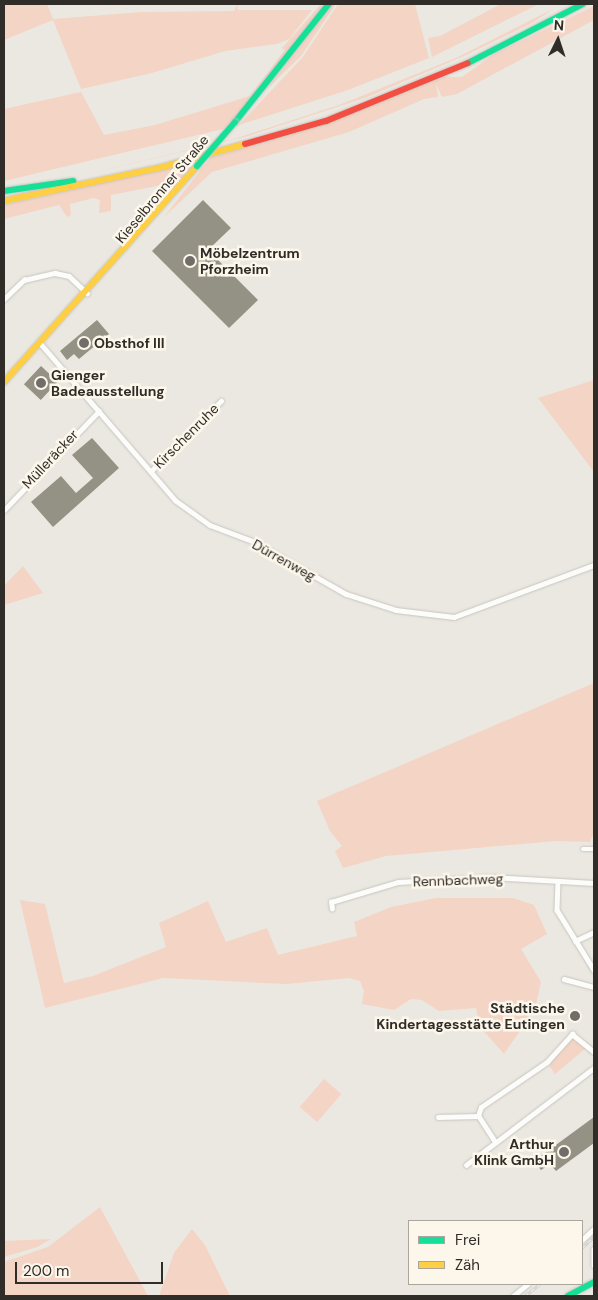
<!DOCTYPE html>
<html>
<head>
<meta charset="utf-8">
<style>
	body { margin:0 }
	#map { position:relative; width:598px; height:1300px; overflow:hidden; background:#ebe8e1; font-family:"DM Sans",sans-serif }
	div>[style] { position:absolute }
	.green>* { inset:0; background:#f4d4c4; transform-origin:0 0 }
	.building>* { inset:0; background:#949284; transform-origin:0 0 }
	.roads { filter:drop-shadow(0 0 1px #c8c5c0) drop-shadow(0 0 1px #c8c5c0) }
	.street>* { height:4.5px; margin:-2.25px; padding:0 2.25px; transform-origin:2.25px; border-radius:2.25px; background:#fcfcfa }
	.fast>* { height:6px; margin:-3px; padding:0 3px; transform-origin:3px; border-radius:3px; background:#16e098 }
	.slow>* { height:6px; margin:-3px; padding:0 3px; transform-origin:3px; border-radius:3px; background:#ffcf43 }
	.jam>* { height:6px; margin:-3px; padding:0 3px; transform-origin:3px; border-radius:3px; background:#f24e42 }
	.rail>* { height:3px; margin-top:-1.5px; transform-origin:0; background:repeating-linear-gradient(90deg,#fcf6eb 0 4px,#d2d2d0 0 8px); box-sizing:border-box; border-block:1px solid #d2d2d0 }
	.bridges { filter:drop-shadow(0 0 1px #c8c5c0) drop-shadow(0 0 1px #c8c5c0) }
	.fast-bridge>* { height:6px; margin:-3px; padding:0 3px; transform-origin:3px; border-radius:3px; background:#16e098 }
	.dots>* { width:14px; height:14px; translate:-50% -50%; box-sizing:border-box; border:2px solid #fcf6eb; border-radius:50% }
	span { translate:-50% -50%; white-space:nowrap; text-align:center; line-height:1.15; -webkit-text-stroke:5px #fcf6eb; paint-order:stroke }
	.street-label { font-size:14px; color:#302d29 }
	.poi-label { font-size:14px; color:#302d29; font-weight:700 }
	.left { translate:0 -50%; text-align:left }
	.right { translate:-100% -50%; text-align:right }
	.frame { position:absolute; inset:0; border:5px solid #302d29; pointer-events:none }
	.legend { position:absolute; left:408px; top:1220px; width:175px; height:65px; box-sizing:border-box; background:#fcf6eb; border:1px solid #aaa69d; margin:0; padding:6px 9px; list-style:none; font-size:15px; color:#302d29 }
	.legend li { display:flex; align-items:center; gap:10px; height:25px }
	.legend b { width:25px; border:1px solid #aaa69d }
	.north { position:absolute; left:533px; top:15px; width:50px; height:50px; -webkit-text-stroke:4px #fcf6eb; paint-order:stroke; rotate:4deg; font-size:14px; font-weight:700; line-height:20px; text-align:center; color:#302d29 }
	.north::after { content:''; display:block; margin:auto; width:18px; height:22px; background:#302d29; clip-path:polygon(50% 0,100% 100%,50% 72%,0 100%) }
	.scale { position:absolute; left:15px; top:1262px; width:148px; height:22px; box-sizing:border-box; border:2px solid #302d29; border-top:0; padding-left:6px; font-size:15px; line-height:18px; white-space:nowrap; color:#302d29; -webkit-text-stroke:4px #fcf6eb; paint-order:stroke }
</style>
</head>
<body>
<div id="map">
	<div class="green">
		<i style="clip-path:polygon(4px 4px,47px 4px,53px 19px,142px 12px,234px 11px,237px 4px,238px 10px,312px 10px,289px 39px,277px 44px,225px 51px,152px 73px,81px 89px,53px 20px,4px 40px)"></i>
		<i style="clip-path:polygon(321px 4px,327px 4px,240px 113px,223px 129px,4px 181px,4px 109px,81px 92px,104px 135px,155px 125px,250px 96px,285px 50px,282px 48px)"></i>
		<i style="clip-path:polygon(332px 4px,336px 4px,301px 56px,265px 91px)"></i>
		<i style="clip-path:polygon(338px 4px,415px 4px,429px 58px,348px 90px,239px 125px,303px 57px)"></i>
		<i style="clip-path:polygon(501px 4px,539px 4px,432px 57px,428px 38px,440px 36px)"></i>
		<i style="clip-path:polygon(594px 6px,594px 20px,457px 94px,442px 97px,436px 84px,438px 97px,424px 99px,349px 132px,212px 172px,164px 217px,210px 158px,316px 127px,444px 77px,462px 77px,494px 54px)"></i>
		<i style="clip-path:polygon(553px 9px,532px 23px,464px 56px,365px 98px,248px 136px,64px 180px,237px 138px,339px 105px,456px 58px)"></i>
		<i style="clip-path:polygon(196px 162px,104px 267px,136px 228px,133px 222px,167px 184px,111px 195px,111px 211px,99px 213px,100px 200px,94px 198px,70px 204px,71px 215px,67px 217px,59px 205px,4px 219px,4px 205px)"></i>
		<i style="clip-path:polygon(594px 380px,594px 472px,538px 398px)"></i>
		<i style="clip-path:polygon(23px 566px,43px 593px,4px 605px,4px 586px)"></i>
		<i style="clip-path:polygon(594px 683px,594px 833px,590px 842px,556px 841px,386px 856px,343px 868px,335px 851px,342px 846px,330px 831px,317px 801px)"></i>
		<i style="clip-path:polygon(436px 898px,513px 898px,534px 905px,547px 934px,521px 949px,541px 982px,535px 1009px,504px 1054px,480px 1027px,476px 1008px,439px 1011px,422px 1000px,411px 999px,394px 1010px,362px 1004px,364px 991px,360px 981px,349px 978px,286px 984px,163px 978px,45px 1008px,20px 900px,45px 904px,64px 983px,93px 976px,166px 947px,159px 923px,208px 901px,226px 942px,267px 928px,278px 955px,357px 936px,354px 922px,391px 907px)"></i>
		<i style="clip-path:polygon(571px 1037px,586px 1048px,555px 1074px,548px 1064px)"></i>
		<i style="left:324px;top:1079px;width:23px;height:37px;rotate:41deg"></i>
		<i style="clip-path:polygon(100px 1207px,148px 1296px,4px 1296px,4px 1262px,48px 1247px)"></i>
		<i style="clip-path:polygon(192px 1229px,205px 1245px,230px 1296px,159px 1296px,174px 1253px)"></i>
		<i style="clip-path:polygon(51px 1239px,37px 1247px,4px 1257px,4px 1241px)"></i>
	</div>
	<div class="building">
		<i style="clip-path:polygon(203px 200px,231px 228px,208px 250px,258px 300px,229px 328px,152px 251px)"></i>
		<i style="clip-path:polygon(97px 320px,109px 334px,79px 359px,74px 354px,67px 360px,60px 351px)"></i>
		<i style="left:41px;top:366px;width:23px;height:25px;rotate:43deg"></i>
		<i style="clip-path:polygon(92px 438px,119px 468px,53px 527px,31px 502px,61px 476px,76px 493px,93px 478px,72px 455px)"></i>
		<i style="clip-path:polygon(594px 1117px,594px 1143px,556px 1171px,550px 1164px,541px 1170px,534px 1161px)"></i>
	</div>
	<div class="roads">
		<div class="street">
			<i style="left:4px;top:299px;width:28px;rotate:-44deg"></i>
			<i style="left:24px;top:280px;width:32px;rotate:-13deg"></i>
			<i style="left:55px;top:273px;width:14px;rotate:12deg"></i>
			<i style="left:69px;top:276px;width:25px;rotate:43deg"></i>
			<i style="left:41px;top:344px;width:206px;rotate:49.3deg"></i>
			<i style="left:175px;top:500px;width:43px;rotate:35.5deg"></i>
			<i style="left:210px;top:525px;width:48px;rotate:20.7deg"></i>
			<i style="left:255px;top:542px;width:105px;rotate:29.7deg"></i>
			<i style="left:346px;top:594px;width:52px;rotate:17.7deg"></i>
			<i style="left:396px;top:610px;width:58px;rotate:6.9deg"></i>
			<i style="left:454px;top:617px;width:149px;rotate:-20.4deg"></i>
			<i style="left:151px;top:471px;width:99px;rotate:-45deg"></i>
			<i style="left:4px;top:510px;width:137px;rotate:-46.2deg"></i>
			<i style="left:583px;top:849px;width:11px"></i>
			<i style="left:558px;top:881px;width:29px;rotate:92deg"></i>
			<i style="left:557px;top:910px;width:70px;rotate:58.3deg"></i>
			<i style="left:332px;top:909px;width:7px;rotate:-98deg"></i>
			<i style="left:331px;top:902px;width:70px;rotate:-16.6deg"></i>
			<i style="left:398px;top:882px;width:93px;rotate:-3.1deg"></i>
			<i style="left:491px;top:877px;width:103px;rotate:3.3deg"></i>
			<i style="left:575px;top:941px;width:21px;rotate:-25deg"></i>
			<i style="left:564px;top:979px;width:31px;rotate:15deg"></i>
			<i style="left:438px;top:1117px;width:40px;rotate:-1.4deg"></i>
			<i style="left:495px;top:1142px;width:31px;rotate:-123deg"></i>
			<i style="left:478px;top:1116px;width:9px;rotate:-72deg"></i>
			<i style="left:481px;top:1107px;width:80px;rotate:-34.3deg"></i>
			<i style="left:547px;top:1062px;width:38px;rotate:-48deg"></i>
			<i style="left:572px;top:1034px;width:28px;rotate:39deg"></i>
			<i style="left:466px;top:1165px;width:161px;rotate:-37.2deg"></i>
			<i style="left:582px;top:1240px;width:16px;rotate:-43deg"></i>
			<i style="left:594px;top:1249px;width:16px;rotate:90deg"></i>
			<i style="left:513px;top:1296px;width:19px;rotate:-39deg"></i>
		</div>
		<div class="fast">
			<i style="left:468px;top:63px;width:129px;rotate:-27.2deg"></i>
			<i style="left:235px;top:122px;width:151px;rotate:-51.5deg"></i>
			<i style="left:4px;top:191px;width:70px;rotate:-8.2deg"></i>
			<i style="left:568px;top:1296px;width:30px;rotate:-28deg"></i>
		</div>
		<div class="slow">
			<i style="left:4px;top:201px;width:163px;rotate:-12.1deg"></i>
			<i style="left:163px;top:167px;width:85px;rotate:-15.7deg"></i>
			<i style="left:4px;top:382px;width:290px;rotate:-48.2deg"></i>
		</div>
		<div class="jam">
			<i style="left:245px;top:144px;width:84px;rotate:-15.9deg"></i>
			<i style="left:326px;top:121px;width:153px;rotate:-22.2deg"></i>
		</div>
	</div>
	<div class="rail">
		<i style="left:582px;top:1248px;width:16px;rotate:-43deg"></i>
		<i style="left:525px;top:1296px;width:19px;rotate:-39deg"></i>
	</div>
	<div class="bridges">
		<div class="fast-bridge">
			<i style="left:197px;top:166px;width:58px;rotate:-49.2deg"></i>
		</div>
	</div>
	<div class="dots">
		<i style="left:190px;top:261px;background:#716e69"></i>
		<i style="left:84px;top:343px;background:#716e69"></i>
		<i style="left:41px;top:383px;background:#716e69"></i>
		<i style="left:575px;top:1016px;background:#716e69"></i>
		<i style="left:564px;top:1152px;background:#716e69"></i>
	</div>
	<div class="street-label">
		<span style="left:162px;top:189px;rotate:-50deg">Kieselbronner Straße</span>
		<span style="left:186px;top:436px;rotate:-45deg">Kirschenruhe</span>
		<span style="left:50px;top:459px;rotate:-47deg">Mülleräcker</span>
		<span style="left:284px;top:560px;rotate:29deg">Dürrenweg</span>
		<span style="left:458px;top:880px;rotate:-2deg">Rennbachweg</span>
	</div>
	<div class="poi-label">
		<span class="left" style="left:200px;top:261px">Möbelzentrum<br>Pforzheim</span>
		<span class="left" style="left:94px;top:343px">Obsthof III</span>
		<span class="left" style="left:51px;top:383px">Gienger<br>Badeausstellung</span>
		<span class="right" style="left:565px;top:1016px">Städtische<br>Kindertagesstätte Eutingen</span>
		<span class="right" style="left:554px;top:1152px">Arthur<br>Klink GmbH</span>
	</div>
	<div class="frame"></div>
	<ul class="legend">
	<li><b style="height:6px;background:#16e098"></b>Frei</li>
	<li><b style="height:6px;background:#ffcf43"></b>Zäh</li>
	</ul>
	<div class="north">N</div>
	<div class="scale">200 m</div>
</div>
</body>
</html>
